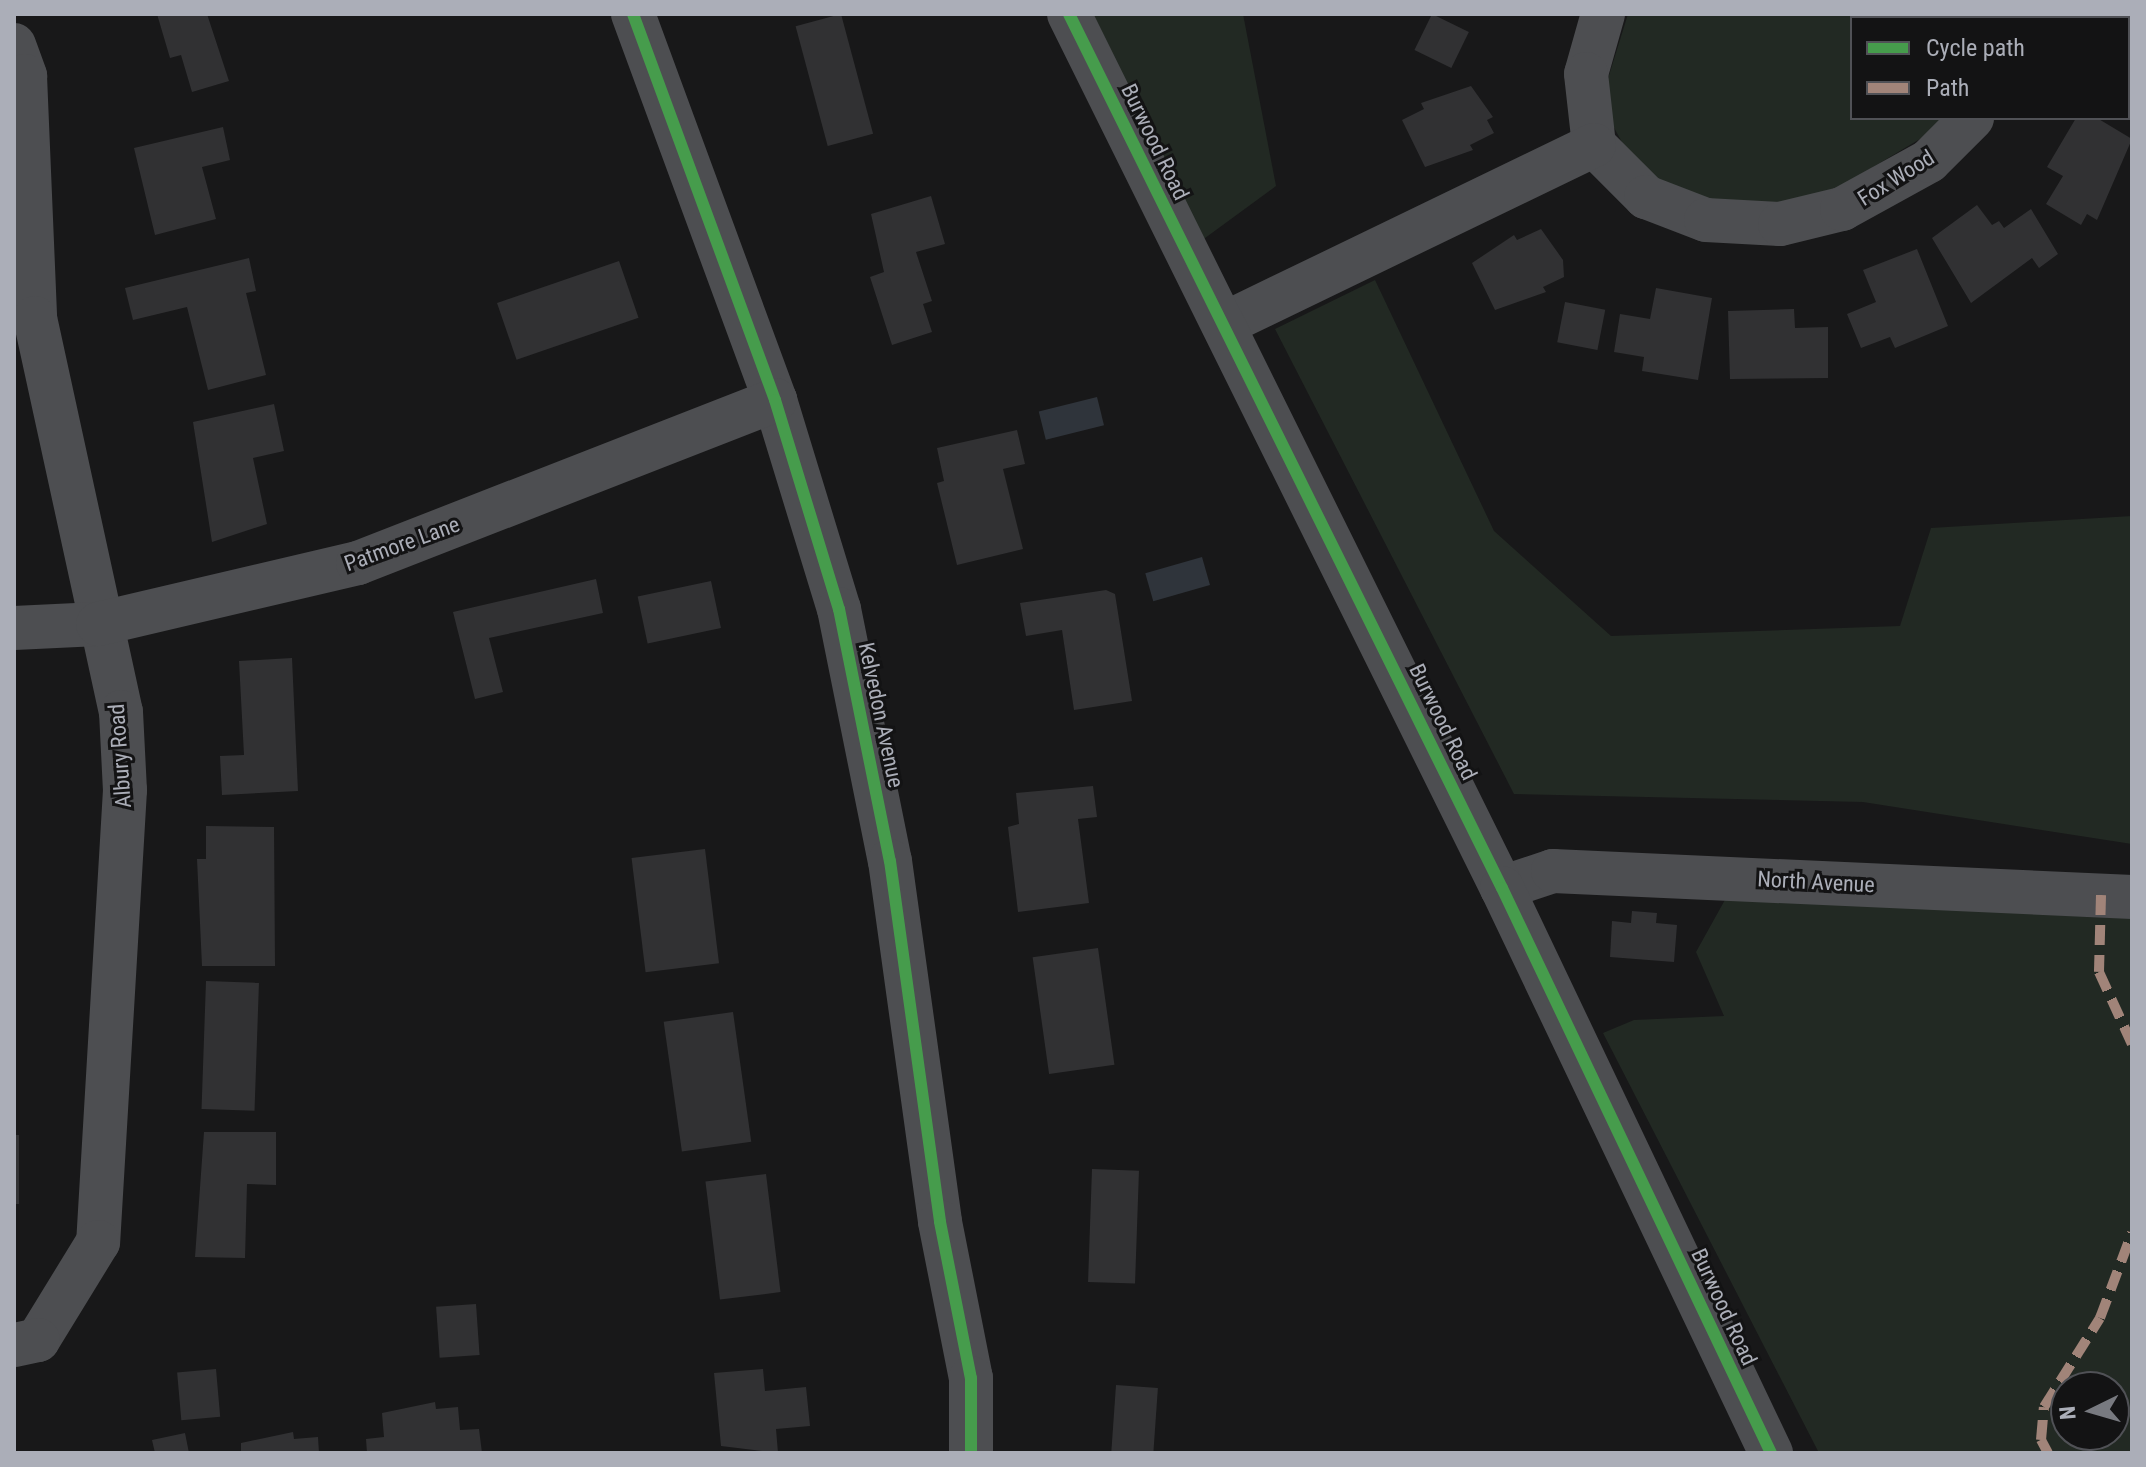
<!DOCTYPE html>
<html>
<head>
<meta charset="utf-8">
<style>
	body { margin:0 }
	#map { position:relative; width:2146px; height:1467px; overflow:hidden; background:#181819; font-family:"Roboto Condensed",sans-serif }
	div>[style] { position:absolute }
	.green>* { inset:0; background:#222923 }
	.water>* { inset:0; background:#2f343b; transform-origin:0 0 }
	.building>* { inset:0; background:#313133; transform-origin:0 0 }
	.minor>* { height:44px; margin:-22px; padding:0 22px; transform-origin:22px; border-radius:22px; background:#4d4e51 }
	.tertiary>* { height:44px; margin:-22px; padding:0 22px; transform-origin:22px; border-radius:22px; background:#4d4e51 }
	.quiet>* { height:10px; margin-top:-5px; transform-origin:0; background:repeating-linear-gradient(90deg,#a18479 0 20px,transparent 0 30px) }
	.cycleway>* { height:12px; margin:-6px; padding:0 6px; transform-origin:6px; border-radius:6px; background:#469c4c }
	span { translate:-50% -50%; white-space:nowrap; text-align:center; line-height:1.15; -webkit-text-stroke:6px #131314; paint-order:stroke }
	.street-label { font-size:22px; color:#abaeb8 }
	.frame { position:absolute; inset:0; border:16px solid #abaeb8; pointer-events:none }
	.legend { position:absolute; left:1850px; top:16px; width:280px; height:104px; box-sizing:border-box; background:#131314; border:2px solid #505156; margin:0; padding:10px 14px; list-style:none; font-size:24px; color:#abaeb8 }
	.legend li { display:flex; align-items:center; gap:16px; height:40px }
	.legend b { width:40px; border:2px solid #505156 }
	.north { position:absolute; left:2050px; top:1371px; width:80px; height:80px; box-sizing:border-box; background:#131314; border:2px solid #505156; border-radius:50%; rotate:265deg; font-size:22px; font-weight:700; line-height:32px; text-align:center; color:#abaeb8 }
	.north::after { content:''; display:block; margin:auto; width:28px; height:36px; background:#787a80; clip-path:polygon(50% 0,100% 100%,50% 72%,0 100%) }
</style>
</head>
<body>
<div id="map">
	<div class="green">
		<i style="clip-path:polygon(1089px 14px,1243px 14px,1276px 186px,1201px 241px)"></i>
		<i style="clip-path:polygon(1628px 14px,2004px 14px,1852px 18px,1852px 118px,1955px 118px,1813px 203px,1733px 206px,1657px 183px,1631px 159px,1611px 122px,1606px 85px)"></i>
		<i style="clip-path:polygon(1375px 280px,1494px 531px,1611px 636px,1900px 626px,1931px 528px,2132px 516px,2132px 844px,1863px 802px,1514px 794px,1275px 329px)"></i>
		<i style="clip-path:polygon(evenodd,1726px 898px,2132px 917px,2132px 1453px,1819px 1453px,1603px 1033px,1634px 1020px,1724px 1016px,1696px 952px,1726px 898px,2066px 1387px,2114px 1387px,2114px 1435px,2066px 1435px,2066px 1387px)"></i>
	</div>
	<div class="water">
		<i style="left:1097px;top:397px;width:29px;height:60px;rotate:76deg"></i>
		<i style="left:1202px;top:557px;width:29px;height:59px;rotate:74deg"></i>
	</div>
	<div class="building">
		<i style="clip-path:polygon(157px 14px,207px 14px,229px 81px,192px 92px,181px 55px,170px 58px)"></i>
		<i style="left:841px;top:14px;width:124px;height:47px;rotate:75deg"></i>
		<i style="left:1432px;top:14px;width:41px;height:40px;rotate:26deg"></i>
		<i style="clip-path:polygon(2123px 14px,2132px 14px,2132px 104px,2128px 18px)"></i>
		<i style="clip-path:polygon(1471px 86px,1493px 117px,1487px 120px,1494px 133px,1470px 145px,1473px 150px,1425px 167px,1402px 120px,1424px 109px,1421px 103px)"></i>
		<i style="clip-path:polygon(2076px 118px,2097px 118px,2132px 139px,2097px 220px,2087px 214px,2081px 225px,2046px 204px,2063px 176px,2047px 167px)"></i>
		<i style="clip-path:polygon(223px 127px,230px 160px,202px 167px,216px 219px,155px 235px,134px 148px)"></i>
		<i style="clip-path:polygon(931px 196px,945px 244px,916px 252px,932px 301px,923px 304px,932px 332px,892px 345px,870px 277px,884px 272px,871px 214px)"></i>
		<i style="clip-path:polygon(1977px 205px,1992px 225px,1999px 221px,2004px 228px,2031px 209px,2058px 254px,2039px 268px,2032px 258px,1971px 303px,1932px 238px)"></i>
		<i style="clip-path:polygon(1541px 229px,1563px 260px,1564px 277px,1543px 287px,1546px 292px,1495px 310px,1472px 263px,1514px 235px,1517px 240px)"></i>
		<i style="clip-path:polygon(1917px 249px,1948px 326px,1895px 348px,1890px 337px,1861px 348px,1847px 314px,1876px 302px,1863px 270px)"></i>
		<i style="clip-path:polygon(249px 258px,256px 291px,246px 293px,266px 375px,208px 390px,187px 307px,133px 320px,125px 288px)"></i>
		<i style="left:619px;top:261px;width:60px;height:129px;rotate:71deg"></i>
		<i style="clip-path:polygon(1656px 288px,1712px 298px,1698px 380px,1642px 371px,1644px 357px,1614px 352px,1620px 314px,1650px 319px)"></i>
		<i style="left:1565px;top:302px;width:41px;height:41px;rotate:11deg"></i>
		<i style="clip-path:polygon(1794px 309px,1795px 328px,1828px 327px,1828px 378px,1730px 379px,1728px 311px)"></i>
		<i style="clip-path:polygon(274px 404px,284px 451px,253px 458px,267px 524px,212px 542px,193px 422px)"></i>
		<i style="clip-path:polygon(1017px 430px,1025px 464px,1003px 469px,1023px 549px,957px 565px,937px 483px,944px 481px,937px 448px)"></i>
		<i style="clip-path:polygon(596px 579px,603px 613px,489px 638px,503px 692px,475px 699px,453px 612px)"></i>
		<i style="left:711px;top:581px;width:48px;height:75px;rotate:78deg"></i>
		<i style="clip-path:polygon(1106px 590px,1115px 594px,1132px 701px,1074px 710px,1062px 630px,1026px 636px,1020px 603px)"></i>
		<i style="clip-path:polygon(292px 658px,298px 791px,222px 795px,220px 756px,244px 755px,239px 661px)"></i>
		<i style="clip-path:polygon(1093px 786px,1097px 817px,1078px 819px,1089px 903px,1018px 912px,1008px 827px,1019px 824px,1016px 793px)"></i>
		<i style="clip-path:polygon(206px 826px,274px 827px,275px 966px,202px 966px,197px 859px,206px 859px)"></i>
		<i style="left:705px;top:849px;width:115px;height:74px;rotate:83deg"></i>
		<i style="clip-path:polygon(1632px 911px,1657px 913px,1656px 923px,1677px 925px,1674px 962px,1610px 957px,1612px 921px,1631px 923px)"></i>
		<i style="left:1098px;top:948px;width:118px;height:66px;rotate:82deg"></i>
		<i style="left:206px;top:981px;width:53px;height:128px;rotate:2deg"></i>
		<i style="left:733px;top:1012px;width:131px;height:70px;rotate:82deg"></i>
		<i style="clip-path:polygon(204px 1132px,276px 1132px,276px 1185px,247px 1184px,245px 1258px,195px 1257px)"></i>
		<i style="left:14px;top:1135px;width:5px;height:69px"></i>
		<i style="left:1092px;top:1169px;width:47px;height:113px;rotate:2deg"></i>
		<i style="left:766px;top:1174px;width:119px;height:61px;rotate:83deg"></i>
		<i style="left:476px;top:1304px;width:51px;height:40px;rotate:86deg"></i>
		<i style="left:216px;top:1369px;width:48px;height:39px;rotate:85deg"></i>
		<i style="clip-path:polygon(763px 1369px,765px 1391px,806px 1387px,810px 1426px,776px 1429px,778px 1453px,721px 1446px,714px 1373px)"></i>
		<i style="left:1116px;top:1385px;width:42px;height:68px;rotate:4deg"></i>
		<i style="clip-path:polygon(435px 1402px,436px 1409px,458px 1407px,460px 1430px,479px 1429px,482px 1453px,367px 1453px,366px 1439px,384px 1437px,382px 1413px)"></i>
		<i style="clip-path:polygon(293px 1432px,294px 1439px,318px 1437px,319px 1453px,241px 1453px,241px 1443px)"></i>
		<i style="clip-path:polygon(185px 1433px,189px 1453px,155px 1453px,152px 1440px)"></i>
	</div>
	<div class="minor">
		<i style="left:633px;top:14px;width:411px;rotate:69.8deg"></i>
		<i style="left:775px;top:400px;width:219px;rotate:73deg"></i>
		<i style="left:839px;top:609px;width:257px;rotate:78.6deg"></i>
		<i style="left:890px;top:861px;width:364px;rotate:82.1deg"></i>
		<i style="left:940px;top:1222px;width:159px;rotate:78.8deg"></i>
		<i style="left:971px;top:1378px;width:75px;rotate:90deg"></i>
		<i style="left:1603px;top:14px;width:62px;rotate:105.8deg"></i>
		<i style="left:1586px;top:74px;width:71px;rotate:83.6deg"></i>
		<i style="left:1594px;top:145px;width:74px;rotate:45deg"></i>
		<i style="left:1646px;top:197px;width:64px;rotate:21deg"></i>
		<i style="left:1706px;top:220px;width:74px;rotate:3.1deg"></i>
		<i style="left:1780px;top:224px;width:64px;rotate:-13.6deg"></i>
		<i style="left:1842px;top:209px;width:99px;rotate:-28.9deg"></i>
		<i style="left:1929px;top:161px;width:61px;rotate:-45deg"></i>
		<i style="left:2018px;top:14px;width:4px;rotate:90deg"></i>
		<i style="left:14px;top:45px;width:33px;rotate:70deg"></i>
		<i style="left:25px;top:76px;width:242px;rotate:87.6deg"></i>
		<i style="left:35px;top:318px;width:403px;rotate:77.7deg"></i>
		<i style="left:121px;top:712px;width:78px;rotate:87.1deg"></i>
		<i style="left:125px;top:790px;width:453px;rotate:93.4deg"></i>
		<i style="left:98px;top:1242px;width:115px;rotate:121.5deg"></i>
		<i style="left:38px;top:1340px;width:25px;rotate:168deg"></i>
		<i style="left:1224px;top:324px;width:411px;rotate:-25.8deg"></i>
		<i style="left:14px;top:628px;width:84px;rotate:-2.7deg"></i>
		<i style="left:98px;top:624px;width:267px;rotate:-13.2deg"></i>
		<i style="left:358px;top:563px;width:448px;rotate:-21.3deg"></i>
		<i style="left:1502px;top:888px;width:54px;rotate:-18.4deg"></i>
		<i style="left:1553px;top:871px;width:580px;rotate:2.57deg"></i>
	</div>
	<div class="tertiary">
		<i style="left:1069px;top:14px;width:975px;rotate:63.65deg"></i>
		<i style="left:1502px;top:888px;width:626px;rotate:64.54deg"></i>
	</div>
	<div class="quiet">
		<i style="left:2101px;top:895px;width:77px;rotate:91.5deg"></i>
		<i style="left:2099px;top:972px;width:79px;rotate:65.4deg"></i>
		<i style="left:2048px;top:1453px;width:15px;rotate:-118deg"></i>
		<i style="left:2041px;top:1440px;width:33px;rotate:-85deg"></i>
		<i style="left:2044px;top:1407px;width:105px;rotate:-57.8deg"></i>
		<i style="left:2100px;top:1318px;width:91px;rotate:-69.4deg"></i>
	</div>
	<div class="cycleway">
		<i style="left:633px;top:14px;width:411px;rotate:69.8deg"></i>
		<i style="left:775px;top:400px;width:219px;rotate:73deg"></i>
		<i style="left:839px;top:609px;width:257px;rotate:78.6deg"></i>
		<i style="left:890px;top:861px;width:364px;rotate:82.1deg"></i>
		<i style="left:940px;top:1222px;width:159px;rotate:78.8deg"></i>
		<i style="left:971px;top:1378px;width:75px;rotate:90deg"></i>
		<i style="left:1069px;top:14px;width:975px;rotate:63.65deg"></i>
		<i style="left:1502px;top:888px;width:626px;rotate:64.54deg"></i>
	</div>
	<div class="street-label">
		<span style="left:1155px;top:142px;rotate:64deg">Burwood Road</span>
		<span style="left:1896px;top:178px;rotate:-32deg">Fox Wood</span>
		<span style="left:402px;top:544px;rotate:-20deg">Patmore Lane</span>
		<span style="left:881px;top:715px;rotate:78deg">Kelvedon Avenue</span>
		<span style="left:1443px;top:722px;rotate:64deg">Burwood Road</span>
		<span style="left:120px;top:756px;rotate:-94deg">Albury Road</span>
		<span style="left:1816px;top:882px;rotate:3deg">North Avenue</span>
		<span style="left:1724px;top:1307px;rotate:65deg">Burwood Road</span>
	</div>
	<div class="frame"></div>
	<ul class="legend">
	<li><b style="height:10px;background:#469c4c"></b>Cycle path</li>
	<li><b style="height:10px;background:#a18479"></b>Path</li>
	</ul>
	<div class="north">N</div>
</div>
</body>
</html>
